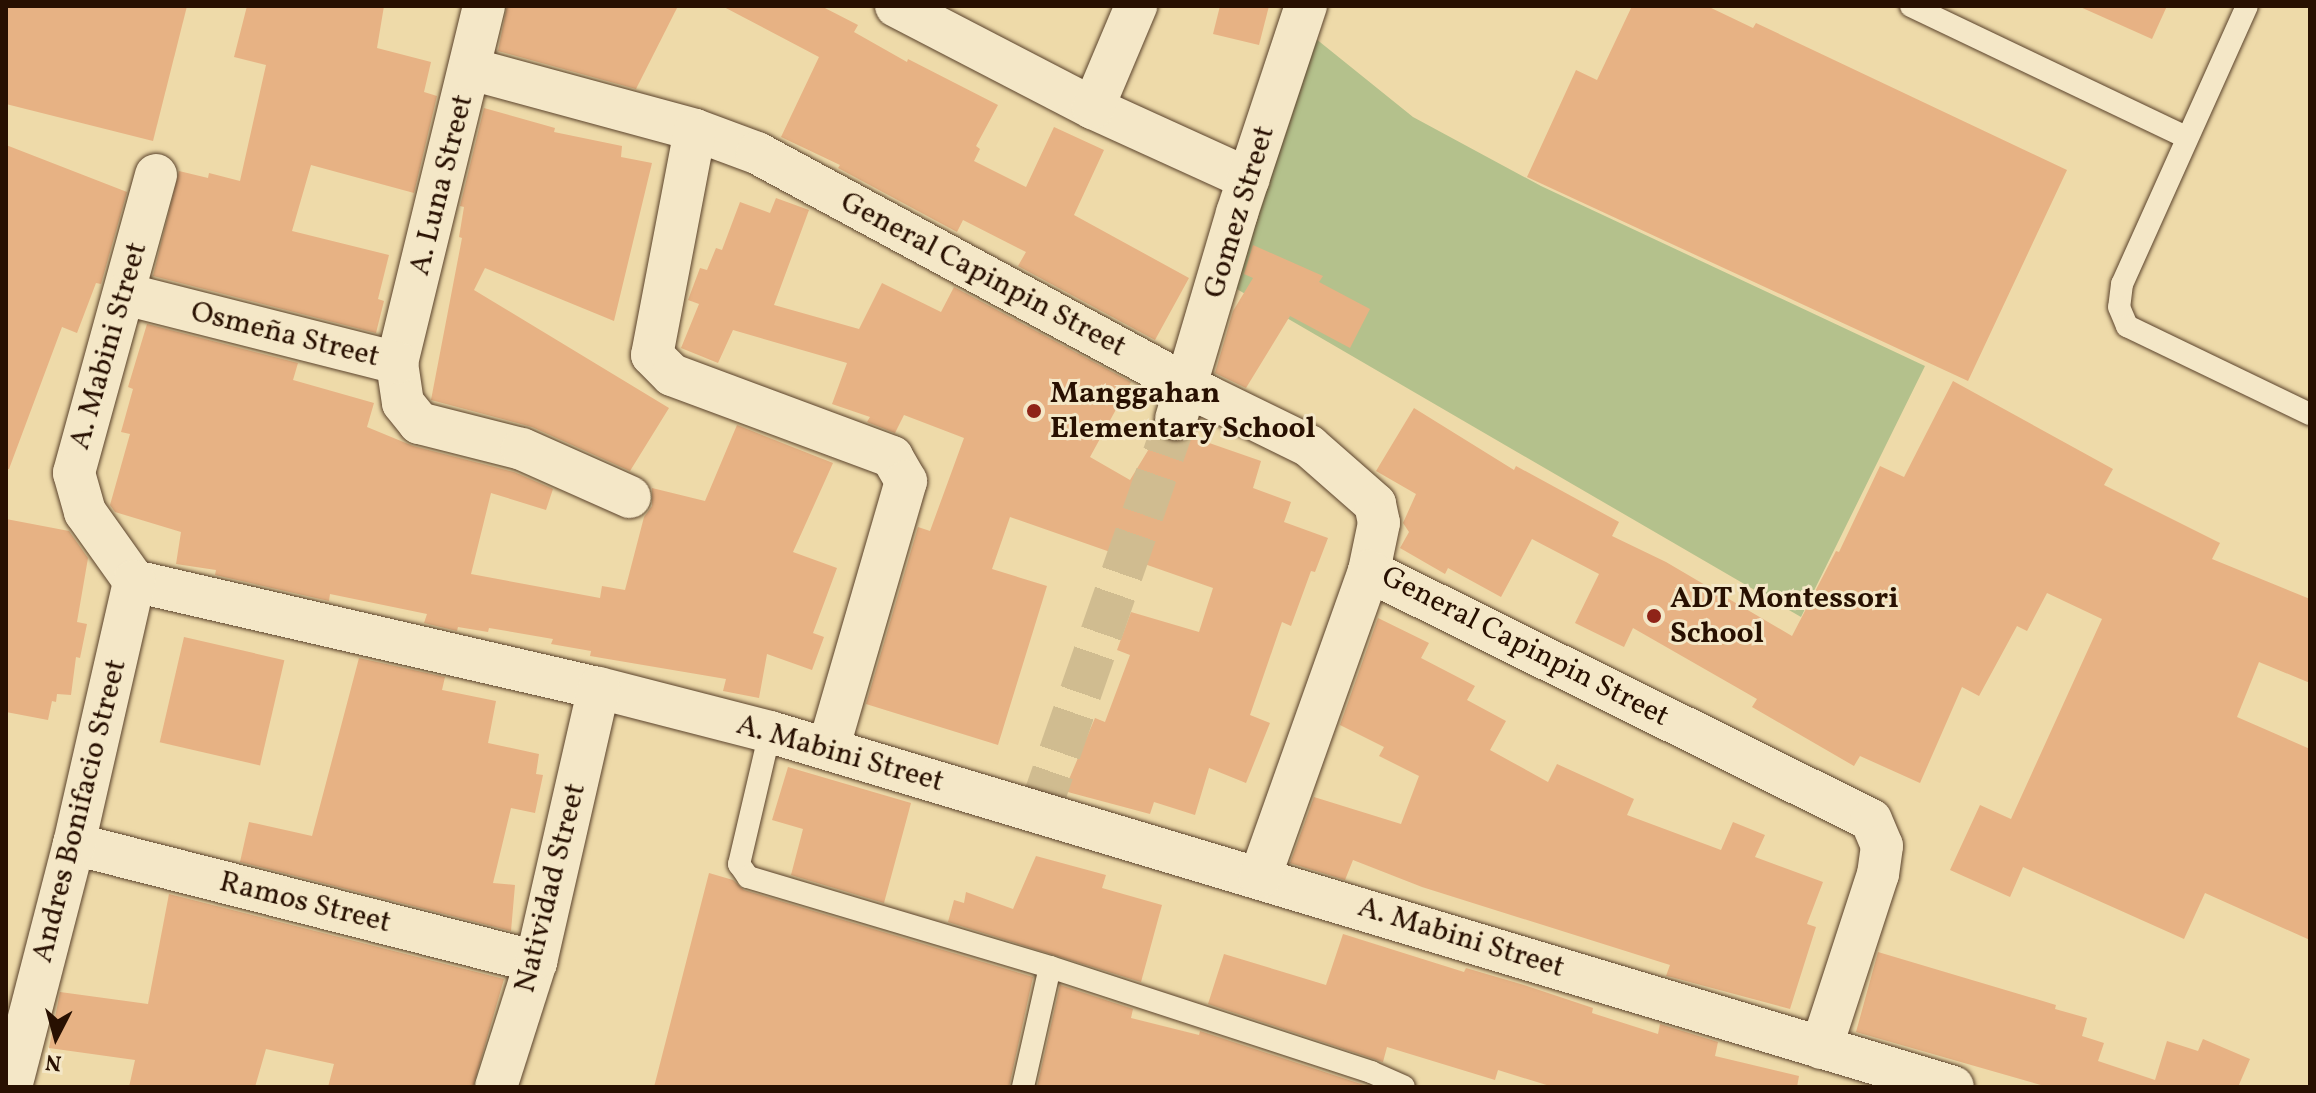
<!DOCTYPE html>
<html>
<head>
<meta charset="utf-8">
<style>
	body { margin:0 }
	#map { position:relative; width:2316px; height:1093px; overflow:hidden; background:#eedaa9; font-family:Vollkorn,serif }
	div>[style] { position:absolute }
	.green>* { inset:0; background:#b4c18c }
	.building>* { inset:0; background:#e7b284; transform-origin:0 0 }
	.street-tunnel>* { height:42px; margin-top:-21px; transform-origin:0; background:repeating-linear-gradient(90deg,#d0bc90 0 42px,transparent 0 63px) }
	.roads { filter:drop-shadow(0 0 2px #5a422b) drop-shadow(0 0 2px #5a422b) }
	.lane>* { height:22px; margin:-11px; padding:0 11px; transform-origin:11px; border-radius:11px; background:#f4e7c7 }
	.street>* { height:42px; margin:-21px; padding:0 21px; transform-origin:21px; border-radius:21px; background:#f4e7c7 }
	.dots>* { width:22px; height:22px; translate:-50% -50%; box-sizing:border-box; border:4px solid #f4e7c7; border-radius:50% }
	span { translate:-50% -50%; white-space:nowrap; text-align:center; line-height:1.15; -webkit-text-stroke:6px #f4e7c7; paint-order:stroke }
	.street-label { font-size:30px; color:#281001 }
	.poi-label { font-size:30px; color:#281001; font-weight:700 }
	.left { translate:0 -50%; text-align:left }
	.frame { position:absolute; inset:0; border:8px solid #281001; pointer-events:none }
	.north { position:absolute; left:16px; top:997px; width:80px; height:80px; -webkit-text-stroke:6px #f4e7c7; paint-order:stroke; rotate:186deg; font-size:22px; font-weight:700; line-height:32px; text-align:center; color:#281001 }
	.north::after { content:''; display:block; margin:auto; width:28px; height:36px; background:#281001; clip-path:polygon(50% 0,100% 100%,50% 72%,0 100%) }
</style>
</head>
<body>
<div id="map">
	<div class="green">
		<i style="clip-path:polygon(1300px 26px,1413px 117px,1541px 186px,1925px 366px,1801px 617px,1223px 281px)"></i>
	</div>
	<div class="building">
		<i style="clip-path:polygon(6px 6px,187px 6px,153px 141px,6px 104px)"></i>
		<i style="clip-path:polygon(247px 6px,384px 6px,377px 48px,431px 62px,424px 92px,437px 96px,414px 193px,311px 165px,292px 231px,389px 255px,378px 299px,384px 301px,376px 333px,153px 276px,179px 171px,208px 178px,209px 173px,240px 181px,266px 65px,234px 57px)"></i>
		<i style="clip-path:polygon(507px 6px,678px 6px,636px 89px,498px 51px)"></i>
		<i style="clip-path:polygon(722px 6px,821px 6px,858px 25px,854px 32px,907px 62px,908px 59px,998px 105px,976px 146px,980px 149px,974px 161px,1026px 187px,1054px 127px,1104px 150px,1074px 215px,1189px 278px,1155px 340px,1018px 266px,1026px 252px,963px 220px,957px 232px,838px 168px,840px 165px,781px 137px,819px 57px)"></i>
		<i style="clip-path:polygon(1220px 6px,1269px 6px,1259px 45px,1213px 34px)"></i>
		<i style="clip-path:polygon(1632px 6px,1707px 6px,1753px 28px,1756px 23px,2067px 170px,1968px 381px,1527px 177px,1576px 70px,1597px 80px)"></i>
		<i style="clip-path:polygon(2078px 6px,2167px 6px,2152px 39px)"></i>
		<i style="clip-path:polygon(484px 108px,555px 128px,554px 132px,622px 146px,621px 157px,652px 163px,614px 321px,485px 268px,474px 290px,669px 408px,630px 471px,532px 427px,431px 400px,462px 238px,459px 237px,464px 207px,460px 206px)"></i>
		<i style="clip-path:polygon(6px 145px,127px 192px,101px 284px,96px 283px,77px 333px,62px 327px,9px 469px,6px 469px)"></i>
		<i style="clip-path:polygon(776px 198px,809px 210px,774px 305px,859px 329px,882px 283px,941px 312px,954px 287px,1131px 382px,1090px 457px,1130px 480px,1158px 434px,1170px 442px,1182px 442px,1192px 437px,1261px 461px,1253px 488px,1291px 502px,1284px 522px,1328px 538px,1315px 572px,1311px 571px,1291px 626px,1282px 622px,1250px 715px,1270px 723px,1246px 783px,1209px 768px,1195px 815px,1154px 802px,1150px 814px,1064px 791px,1095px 718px,1105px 722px,1130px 655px,1117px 650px,1131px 612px,1199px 632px,1213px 588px,1010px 517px,992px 569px,1047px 586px,998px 745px,866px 704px,918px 527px,930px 531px,964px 438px,904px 415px,895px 433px,867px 422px,870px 417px,832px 404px,847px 363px,733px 330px,718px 363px,681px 348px,699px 304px,688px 300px,700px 268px,707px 270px,716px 248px,722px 250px,740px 202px,770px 213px)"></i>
		<i style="clip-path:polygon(1253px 245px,1323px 276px,1319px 282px,1370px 309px,1350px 348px,1290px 316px,1246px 388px,1215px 373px,1233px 311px,1253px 278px,1244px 274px)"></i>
		<i style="clip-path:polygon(147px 324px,298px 363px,293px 380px,374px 403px,367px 427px,413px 446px,514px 472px,553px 489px,546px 510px,491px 493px,471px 574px,600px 598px,602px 586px,625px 590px,644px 517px,652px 506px,652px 488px,705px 501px,737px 425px,833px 463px,793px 552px,837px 568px,813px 633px,824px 637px,812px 670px,767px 654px,759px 698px,723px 691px,726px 679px,590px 656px,591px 651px,551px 644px,553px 639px,489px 628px,488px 632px,458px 627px,457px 631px,424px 623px,427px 614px,330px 594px,329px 601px,215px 575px,216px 570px,176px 564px,181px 532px,115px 512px,110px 505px,130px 434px,121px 432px,133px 389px,128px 387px)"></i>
		<i style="clip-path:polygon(1953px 381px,2113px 469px,2104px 485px,2220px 543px,2212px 559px,2310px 599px,2310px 683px,2259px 662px,2237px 717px,2310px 749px,2310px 940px,2205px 893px,2184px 939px,2023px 867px,2010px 897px,1950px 870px,1980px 805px,2011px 819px,2102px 619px,2047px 593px,2027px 631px,2017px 626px,1979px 696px,1962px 687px,1920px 783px,1860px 756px,1854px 766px,1752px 707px,1757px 699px,1633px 628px,1624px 647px,1575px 623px,1599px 574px,1532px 539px,1501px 597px,1448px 568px,1445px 574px,1400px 548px,1409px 532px,1403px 523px,1416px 494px,1376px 471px,1414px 408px,1514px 470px,1516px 466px,1619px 522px,1612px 536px,1666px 562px,1792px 636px,1836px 551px,1839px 552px,1880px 466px,1904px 477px)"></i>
		<i style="clip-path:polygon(6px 519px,69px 531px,88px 558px,77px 622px,87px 624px,80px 658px,76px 657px,71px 695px,57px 694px,56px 702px,52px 701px,48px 720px,6px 712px)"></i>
		<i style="clip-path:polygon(1378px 618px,1429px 643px,1421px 658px,1475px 686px,1467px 700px,1506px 721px,1490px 750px,1548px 782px,1557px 764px,1634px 799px,1627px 815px,1721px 850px,1733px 822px,1765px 835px,1755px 857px,1823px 882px,1807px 924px,1816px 927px,1790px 1009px,1671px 977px,1666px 976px,1670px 965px,1422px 887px,1353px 860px,1345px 880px,1290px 863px,1314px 797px,1401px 824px,1419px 776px,1379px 756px,1384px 747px,1340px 725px)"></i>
		<i style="left:184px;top:637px;width:103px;height:108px;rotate:13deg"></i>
		<i style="clip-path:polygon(359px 658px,445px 677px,442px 690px,496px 701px,488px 743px,539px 754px,536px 774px,543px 775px,535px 813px,511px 808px,493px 883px,515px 885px,511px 931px,240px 862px,249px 822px,312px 836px)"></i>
		<i style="clip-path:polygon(788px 767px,911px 803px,884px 903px,791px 875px,803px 829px,772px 820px)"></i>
		<i style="clip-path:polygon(1036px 856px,1106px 875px,1102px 888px,1162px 905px,1141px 982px,948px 922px,954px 900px,964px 903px,966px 892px,1013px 909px)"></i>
		<i style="clip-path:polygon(709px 873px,733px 880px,744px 890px,1033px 977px,1009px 1087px,654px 1087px)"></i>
		<i style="clip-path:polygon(169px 894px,504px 979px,473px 1087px,328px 1087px,334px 1064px,266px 1049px,255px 1087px,129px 1087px,135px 1060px,49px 1048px,60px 992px,148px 1004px)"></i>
		<i style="clip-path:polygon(1343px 934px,1464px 972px,1466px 968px,1524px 985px,1593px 1008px,1592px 1013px,1658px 1034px,1660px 1024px,1718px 1042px,1715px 1056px,1799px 1076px,1797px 1087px,1553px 1087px,1498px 1070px,1495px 1080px,1387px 1047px,1383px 1062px,1208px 1004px,1224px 954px,1326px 985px)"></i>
		<i style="clip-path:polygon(1878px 952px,2056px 1005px,2055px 1009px,2087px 1018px,2082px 1036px,2104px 1043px,2098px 1061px,2155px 1080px,2167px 1041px,2198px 1051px,2203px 1039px,2250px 1059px,2238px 1087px,2048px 1087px,1856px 1032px)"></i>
		<i style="clip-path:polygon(1060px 985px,1133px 1009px,1131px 1018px,1199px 1035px,1200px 1031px,1370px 1087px,1037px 1087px)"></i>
	</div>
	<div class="street-tunnel">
		<i style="left:1039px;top:812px;width:416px;rotate:-70.8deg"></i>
	</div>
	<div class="roads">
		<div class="lane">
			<i style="left:1911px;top:6px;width:305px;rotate:25.5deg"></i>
			<i style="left:2247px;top:6px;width:305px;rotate:114.2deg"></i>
			<i style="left:2122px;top:284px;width:23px;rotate:97deg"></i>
			<i style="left:2119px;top:307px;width:21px;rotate:67deg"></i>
			<i style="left:2127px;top:326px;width:203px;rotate:25.7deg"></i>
			<i style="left:770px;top:732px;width:136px;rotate:103.2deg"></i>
			<i style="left:739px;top:864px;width:16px;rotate:55deg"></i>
			<i style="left:748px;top:877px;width:315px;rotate:16.6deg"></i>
			<i style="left:1050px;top:967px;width:123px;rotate:102.7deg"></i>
			<i style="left:1050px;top:967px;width:338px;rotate:18.1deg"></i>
			<i style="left:1371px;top:1072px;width:36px;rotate:24deg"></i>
		</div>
		<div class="street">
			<i style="left:484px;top:6px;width:367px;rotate:103.7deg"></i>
			<i style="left:397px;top:363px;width:40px;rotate:81.5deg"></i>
			<i style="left:403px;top:403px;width:26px;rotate:51deg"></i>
			<i style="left:419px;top:423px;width:106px;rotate:14.2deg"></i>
			<i style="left:522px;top:449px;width:118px;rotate:24deg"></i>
			<i style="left:896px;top:6px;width:222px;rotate:27.4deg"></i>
			<i style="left:1093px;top:108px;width:171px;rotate:24.5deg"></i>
			<i style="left:471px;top:69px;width:232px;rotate:15.2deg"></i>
			<i style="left:695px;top:130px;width:66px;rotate:20.4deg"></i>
			<i style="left:757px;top:153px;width:511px;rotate:28.37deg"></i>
			<i style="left:1207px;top:396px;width:114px;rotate:26.1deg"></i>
			<i style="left:1309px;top:446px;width:88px;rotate:41.3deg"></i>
			<i style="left:1375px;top:504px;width:19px;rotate:78deg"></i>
			<i style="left:1379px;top:523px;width:49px;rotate:101.8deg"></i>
			<i style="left:1369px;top:571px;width:560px;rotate:26.38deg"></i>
			<i style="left:1871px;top:820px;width:28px;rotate:67deg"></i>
			<i style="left:1882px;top:846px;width:28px;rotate:98deg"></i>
			<i style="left:1878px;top:874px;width:183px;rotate:108.1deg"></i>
			<i style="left:1093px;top:108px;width:111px;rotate:-67.1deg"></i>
			<i style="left:695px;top:130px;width:229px;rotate:100.8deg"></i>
			<i style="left:652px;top:355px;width:28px;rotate:45deg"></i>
			<i style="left:672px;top:375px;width:235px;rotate:20.4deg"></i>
			<i style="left:892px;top:457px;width:28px;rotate:60deg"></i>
			<i style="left:906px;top:481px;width:279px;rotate:106.2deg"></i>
			<i style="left:156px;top:175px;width:309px;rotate:105.4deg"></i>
			<i style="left:74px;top:473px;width:41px;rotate:74.2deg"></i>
			<i style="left:85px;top:512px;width:85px;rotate:54.6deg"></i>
			<i style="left:134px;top:581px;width:477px;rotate:13deg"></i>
			<i style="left:599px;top:688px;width:177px;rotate:14.4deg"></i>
			<i style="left:770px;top:732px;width:1235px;rotate:16.7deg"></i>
			<i style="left:125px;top:294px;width:281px;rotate:14.2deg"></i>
			<i style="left:1176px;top:419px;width:215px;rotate:-73.5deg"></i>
			<i style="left:1237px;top:213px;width:218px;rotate:-71.6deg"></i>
			<i style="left:74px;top:844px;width:477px;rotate:14.3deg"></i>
			<i style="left:1260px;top:877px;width:325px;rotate:-70.4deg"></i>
			<i style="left:11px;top:1087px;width:251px;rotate:-75.5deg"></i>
			<i style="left:74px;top:844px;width:270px;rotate:-77.1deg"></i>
			<i style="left:496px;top:1087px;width:131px;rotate:-72.3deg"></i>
			<i style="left:536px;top:962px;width:281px;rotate:-77.1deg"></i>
		</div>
	</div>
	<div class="dots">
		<i style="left:1034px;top:411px;background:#8f2418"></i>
		<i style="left:1654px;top:616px;background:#8f2418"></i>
	</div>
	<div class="street-label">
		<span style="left:442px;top:185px;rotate:-76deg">A. Luna Street</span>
		<span style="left:1240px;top:212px;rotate:-73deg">Gomez Street</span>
		<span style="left:983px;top:275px;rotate:28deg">General Capinpin Street</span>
		<span style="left:285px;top:335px;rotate:14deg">Osmeña Street</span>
		<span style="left:109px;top:346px;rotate:-74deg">A. Mabini Street</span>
		<span style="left:1525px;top:647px;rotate:27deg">General Capinpin Street</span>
		<span style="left:840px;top:754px;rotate:16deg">A. Mabini Street</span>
		<span style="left:80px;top:811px;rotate:-76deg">Andres Bonifacio Street</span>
		<span style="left:551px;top:888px;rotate:-76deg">Natividad Street</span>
		<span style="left:305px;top:903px;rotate:14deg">Ramos Street</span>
		<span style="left:1461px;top:938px;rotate:17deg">A. Mabini Street</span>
	</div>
	<div class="poi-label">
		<span class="left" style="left:1050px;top:411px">Manggahan<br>Elementary School</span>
		<span class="left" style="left:1670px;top:616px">ADT Montessori<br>School</span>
	</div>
	<div class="frame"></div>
	<div class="north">N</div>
</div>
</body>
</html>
